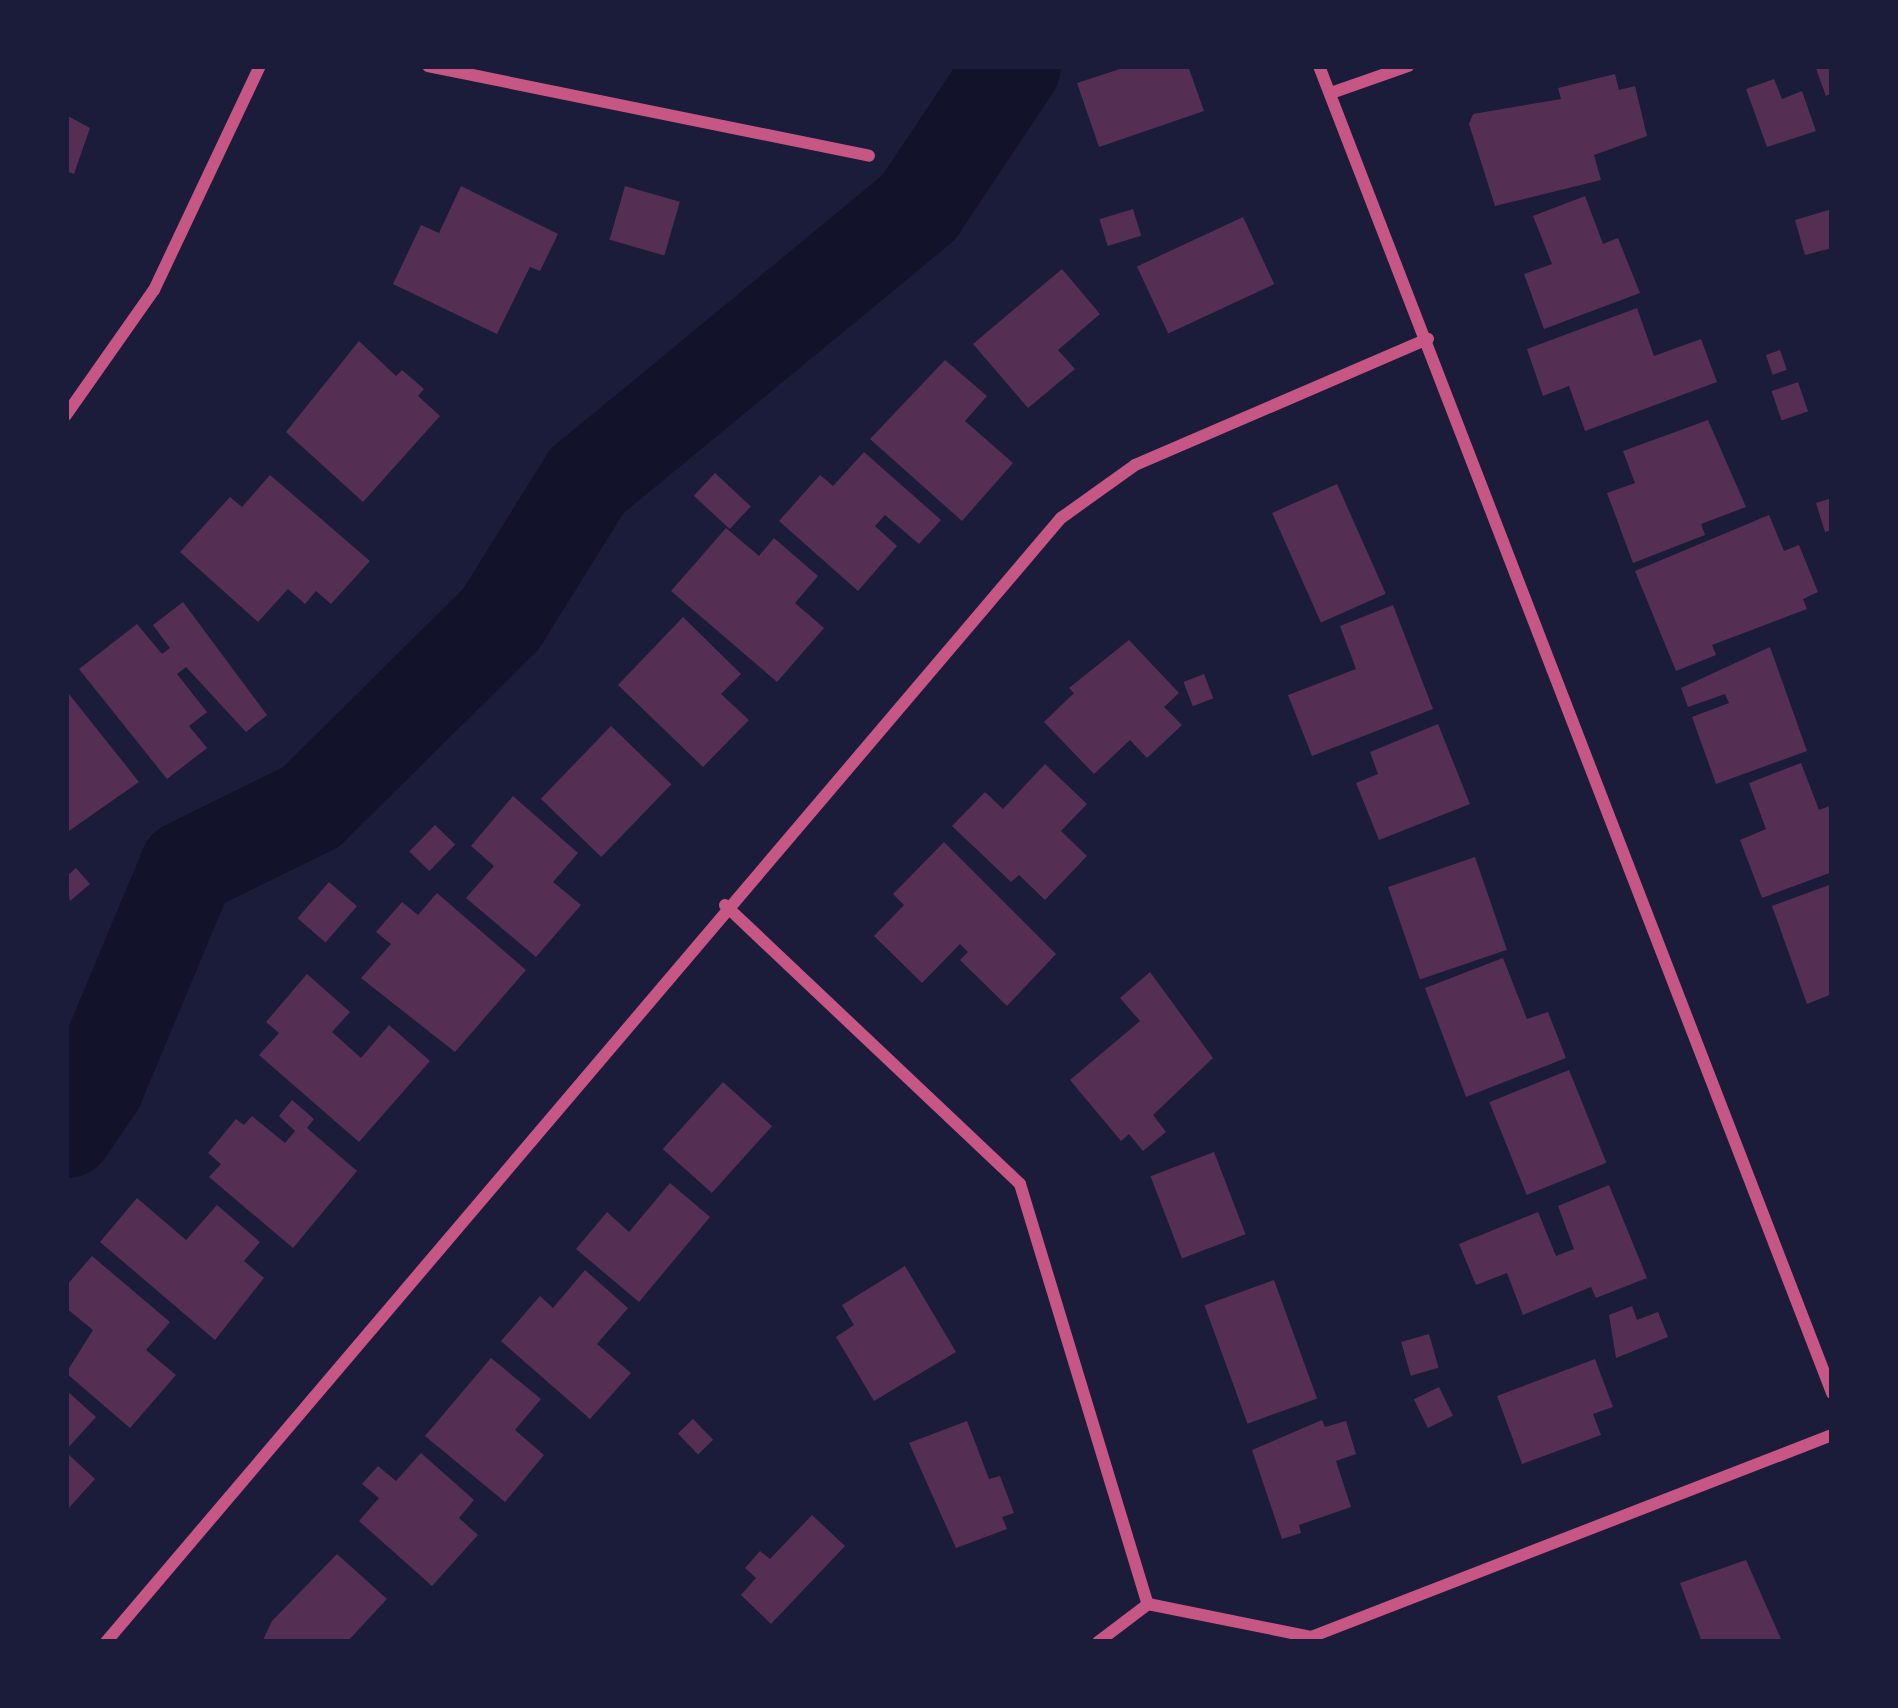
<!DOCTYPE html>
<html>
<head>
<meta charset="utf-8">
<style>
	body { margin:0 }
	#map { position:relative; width:1898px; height:1708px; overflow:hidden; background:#1b1b3a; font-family:"DM Sans",sans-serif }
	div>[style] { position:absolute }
	.river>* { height:96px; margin:-48px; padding:0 48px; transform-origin:48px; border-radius:48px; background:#12122b }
	.building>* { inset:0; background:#542f53; transform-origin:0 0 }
	.minor>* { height:12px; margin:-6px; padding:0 6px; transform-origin:6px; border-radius:6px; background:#c65784 }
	span { translate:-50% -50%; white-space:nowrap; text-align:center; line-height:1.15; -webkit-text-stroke:12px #1b1b3a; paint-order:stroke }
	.frame { position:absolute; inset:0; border:69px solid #1b1b3a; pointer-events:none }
</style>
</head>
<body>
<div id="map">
	<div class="river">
		<i style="left:66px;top:1130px;width:53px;rotate:-55.7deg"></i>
		<i style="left:96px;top:1086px;width:236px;rotate:-67.3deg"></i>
		<i style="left:187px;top:868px;width:138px;rotate:-26.2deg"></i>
		<i style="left:311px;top:807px;width:267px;rotate:-44.7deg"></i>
		<i style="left:501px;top:619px;width:163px;rotate:-58.1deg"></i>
		<i style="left:587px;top:481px;width:430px;rotate:-39.5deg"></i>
		<i style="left:919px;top:207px;width:169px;rotate:-56.3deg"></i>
	</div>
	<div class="building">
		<i style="clip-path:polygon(1129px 66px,1188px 66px,1204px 111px,1099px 147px,1077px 83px)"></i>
		<i style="clip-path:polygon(1815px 66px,1832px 66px,1832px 93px,1826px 96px)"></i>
		<i style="clip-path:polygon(1615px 74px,1619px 90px,1635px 86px,1647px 136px,1594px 155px,1601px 180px,1495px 206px,1469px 124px,1473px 114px,1561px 99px,1558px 88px)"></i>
		<i style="clip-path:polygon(1774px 79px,1782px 99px,1802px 91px,1816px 131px,1767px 147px,1746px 89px)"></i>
		<i style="clip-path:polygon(66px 115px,90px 128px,74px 174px,66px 171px)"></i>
		<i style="clip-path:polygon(461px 186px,558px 234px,540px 271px,530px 267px,497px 334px,393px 284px,421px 225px,439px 233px)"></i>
		<i style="left:625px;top:186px;width:57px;height:56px;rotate:16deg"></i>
		<i style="clip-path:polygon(1585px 196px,1603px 244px,1618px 238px,1640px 293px,1544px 329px,1524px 274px,1552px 264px,1533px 216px)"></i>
		<i style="left:1133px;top:209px;width:28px;height:35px;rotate:73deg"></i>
		<i style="clip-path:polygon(1832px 209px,1832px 248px,1805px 255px,1795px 220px)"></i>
		<i style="left:1243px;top:217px;width:74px;height:117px;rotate:65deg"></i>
		<i style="clip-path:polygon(1062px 269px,1100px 314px,1058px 350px,1075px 369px,1028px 408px,973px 344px)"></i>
		<i style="clip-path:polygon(1637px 308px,1654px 356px,1701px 339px,1717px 382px,1585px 431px,1569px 386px,1543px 396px,1527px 349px)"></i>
		<i style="clip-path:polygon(359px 341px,396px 376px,402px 370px,424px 389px,418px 396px,440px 416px,363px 502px,286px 432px)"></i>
		<i style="left:1780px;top:350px;width:21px;height:15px;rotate:71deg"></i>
		<i style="clip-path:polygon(945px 360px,987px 396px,965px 421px,1013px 463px,962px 521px,870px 439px)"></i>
		<i style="left:1798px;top:382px;width:31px;height:28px;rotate:71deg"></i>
		<i style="clip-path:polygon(1708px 420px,1746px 507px,1701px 524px,1705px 535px,1633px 563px,1607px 493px,1635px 483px,1623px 451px)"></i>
		<i style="clip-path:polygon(864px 452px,941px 520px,919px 544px,885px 515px,875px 526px,897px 546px,858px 591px,779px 521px,820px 475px,833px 486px)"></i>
		<i style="left:715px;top:473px;width:49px;height:31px;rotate:43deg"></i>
		<i style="clip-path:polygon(270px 475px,370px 561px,331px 604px,316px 591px,305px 604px,288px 589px,258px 622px,180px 552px,230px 497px,242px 507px)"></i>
		<i style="left:1337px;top:484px;width:120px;height:71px;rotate:66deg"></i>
		<i style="clip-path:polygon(1832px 498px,1832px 530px,1825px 532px,1816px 503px)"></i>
		<i style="clip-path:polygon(1769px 515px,1784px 551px,1799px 545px,1818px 592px,1803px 599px,1807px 609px,1712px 645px,1716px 655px,1676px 671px,1635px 571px)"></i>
		<i style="clip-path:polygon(726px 528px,759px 556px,774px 538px,818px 576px,795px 603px,824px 628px,777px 682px,671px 591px)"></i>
		<i style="clip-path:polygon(183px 602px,267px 715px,246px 732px,186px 667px,177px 674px,207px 712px,189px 726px,207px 748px,167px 779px,79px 669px,137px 624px,162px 654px,170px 648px,153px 625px)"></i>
		<i style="clip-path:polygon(1393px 605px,1433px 709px,1312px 756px,1288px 695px,1356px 669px,1340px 626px)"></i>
		<i style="clip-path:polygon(683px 617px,741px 674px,721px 694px,749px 720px,703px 767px,618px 685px)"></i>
		<i style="clip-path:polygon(1129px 640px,1179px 693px,1164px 707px,1182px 725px,1147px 758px,1130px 740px,1094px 774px,1044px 722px,1074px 693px,1069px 688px)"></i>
		<i style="clip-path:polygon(1770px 647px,1807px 751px,1716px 784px,1692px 717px,1729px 703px,1725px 694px,1688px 707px,1681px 688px)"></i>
		<i style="left:1204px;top:674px;width:26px;height:22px;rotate:69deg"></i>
		<i style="clip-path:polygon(69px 694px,139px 782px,66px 833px,66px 696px)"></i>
		<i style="clip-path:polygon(1438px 724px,1470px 804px,1379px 840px,1356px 783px,1378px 774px,1370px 752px)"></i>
		<i style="left:611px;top:726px;width:84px;height:101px;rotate:44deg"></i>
		<i style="clip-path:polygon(1801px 763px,1819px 810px,1832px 805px,1832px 872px,1762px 898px,1740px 840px,1766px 829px,1749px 783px)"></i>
		<i style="clip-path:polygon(1045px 764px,1087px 804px,1061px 831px,1087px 856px,1045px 900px,1019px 875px,1011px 882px,952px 826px,985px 792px,1003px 809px)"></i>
		<i style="clip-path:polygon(513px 796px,578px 853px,553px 882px,581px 905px,536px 957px,466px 898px,494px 866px,471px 846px)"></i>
		<i style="left:435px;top:825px;width:28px;height:37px;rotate:44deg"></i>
		<i style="clip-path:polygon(944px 842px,1056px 954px,1007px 1006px,960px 960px,968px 952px,960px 944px,922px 983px,874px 936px,904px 905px,893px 894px)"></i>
		<i style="left:1475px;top:857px;width:98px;height:92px;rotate:71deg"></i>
		<i style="clip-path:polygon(76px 868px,90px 884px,70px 901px,66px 877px)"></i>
		<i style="left:329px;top:882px;width:37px;height:48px;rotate:41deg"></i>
		<i style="clip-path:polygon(1832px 884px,1832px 994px,1807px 1004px,1772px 906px)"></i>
		<i style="clip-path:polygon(437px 893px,526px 970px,455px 1052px,361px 978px,391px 944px,376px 932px,402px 902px,418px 915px)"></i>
		<i style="clip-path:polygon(1503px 958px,1527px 1019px,1548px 1012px,1566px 1058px,1466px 1097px,1425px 988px)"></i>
		<i style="clip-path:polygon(1150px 972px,1213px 1058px,1153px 1115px,1166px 1132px,1143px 1151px,1129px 1134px,1121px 1141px,1070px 1080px,1140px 1021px,1120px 998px)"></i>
		<i style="clip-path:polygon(307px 974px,350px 1012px,332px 1032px,361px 1058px,389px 1025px,430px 1061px,359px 1142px,259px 1055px,279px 1033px,266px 1022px)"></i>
		<i style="left:1569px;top:1070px;width:100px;height:86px;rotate:68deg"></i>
		<i style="left:723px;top:1082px;width:66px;height:90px;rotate:42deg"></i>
		<i style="clip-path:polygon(292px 1100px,314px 1119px,307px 1128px,357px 1171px,293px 1248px,209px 1177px,221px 1164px,208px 1153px,236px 1119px,244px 1125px,252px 1116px,285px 1143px,295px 1131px,279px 1116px)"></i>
		<i style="left:1214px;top:1152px;width:88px;height:68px;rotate:69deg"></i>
		<i style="clip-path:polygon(670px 1183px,710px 1217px,639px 1302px,576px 1249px,607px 1212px,629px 1232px)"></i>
		<i style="clip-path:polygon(1609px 1185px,1647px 1278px,1596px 1298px,1591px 1287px,1523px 1315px,1507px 1273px,1476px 1285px,1459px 1244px,1538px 1212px,1556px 1256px,1574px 1249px,1558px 1206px)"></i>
		<i style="clip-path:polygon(137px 1198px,186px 1240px,217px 1205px,260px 1242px,244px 1261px,264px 1278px,215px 1340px,100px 1242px)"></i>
		<i style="clip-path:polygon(92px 1256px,170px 1322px,146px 1350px,176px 1375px,130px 1428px,66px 1373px,93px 1330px,66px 1308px,66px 1286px)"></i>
		<i style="clip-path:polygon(905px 1266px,956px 1352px,874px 1401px,836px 1337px,854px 1325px,842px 1305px)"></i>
		<i style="clip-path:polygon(585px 1270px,628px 1308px,597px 1344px,631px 1373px,590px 1419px,501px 1341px,540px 1296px,553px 1308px)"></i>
		<i style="left:1274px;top:1280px;width:126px;height:74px;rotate:70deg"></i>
		<i style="clip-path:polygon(1632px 1306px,1637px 1320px,1658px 1312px,1668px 1337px,1616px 1358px,1609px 1315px)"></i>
		<i style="left:1429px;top:1334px;width:35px;height:29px;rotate:74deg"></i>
		<i style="clip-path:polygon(491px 1358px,541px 1399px,515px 1430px,544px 1455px,505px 1502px,425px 1436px)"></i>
		<i style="clip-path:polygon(1595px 1359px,1613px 1407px,1593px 1414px,1601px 1435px,1522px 1464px,1497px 1396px)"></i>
		<i style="left:1439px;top:1387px;width:32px;height:28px;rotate:64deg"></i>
		<i style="clip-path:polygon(66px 1390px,96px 1417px,66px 1450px)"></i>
		<i style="left:693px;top:1419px;width:29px;height:21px;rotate:46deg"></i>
		<i style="clip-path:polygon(1322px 1420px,1325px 1427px,1346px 1421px,1356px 1454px,1336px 1461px,1351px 1507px,1299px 1525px,1301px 1533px,1282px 1539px,1252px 1450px)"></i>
		<i style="clip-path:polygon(967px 1421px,989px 1479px,1000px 1476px,1014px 1513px,1002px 1517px,1007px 1529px,956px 1548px,909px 1443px)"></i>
		<i style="clip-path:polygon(66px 1452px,95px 1479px,66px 1511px)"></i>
		<i style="clip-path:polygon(421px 1453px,474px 1500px,459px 1518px,478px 1535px,432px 1586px,359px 1521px,379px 1498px,362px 1484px,378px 1466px,396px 1481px)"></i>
		<i style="clip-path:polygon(812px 1515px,845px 1546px,771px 1624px,741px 1595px,756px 1578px,745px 1568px,760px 1551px,770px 1559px)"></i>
		<i style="clip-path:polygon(337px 1554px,387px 1599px,347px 1642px,262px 1642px,272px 1621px)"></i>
		<i style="clip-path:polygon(1746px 1560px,1781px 1639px,1702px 1642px,1680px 1583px)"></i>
	</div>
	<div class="minor">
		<i style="left:428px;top:66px;width:450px;rotate:11.5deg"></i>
		<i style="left:1319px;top:66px;width:1423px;rotate:68.86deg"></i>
		<i style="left:1331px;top:93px;width:82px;rotate:-19.3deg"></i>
		<i style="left:66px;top:415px;width:153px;rotate:-54.9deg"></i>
		<i style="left:154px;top:290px;width:248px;rotate:-64.7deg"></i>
		<i style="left:725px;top:905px;width:406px;rotate:43.4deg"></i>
		<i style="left:1020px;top:1184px;width:439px;rotate:73.1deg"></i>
		<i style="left:1148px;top:1604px;width:166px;rotate:11.4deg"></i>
		<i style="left:1311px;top:1637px;width:559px;rotate:-21.19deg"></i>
		<i style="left:106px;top:1642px;width:1475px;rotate:-49.65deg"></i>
		<i style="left:1061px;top:518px;width:91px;rotate:-35.6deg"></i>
		<i style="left:1135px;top:465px;width:319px;rotate:-23.3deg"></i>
		<i style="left:1098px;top:1642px;width:63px;rotate:-37.2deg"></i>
	</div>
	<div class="frame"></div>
</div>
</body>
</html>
